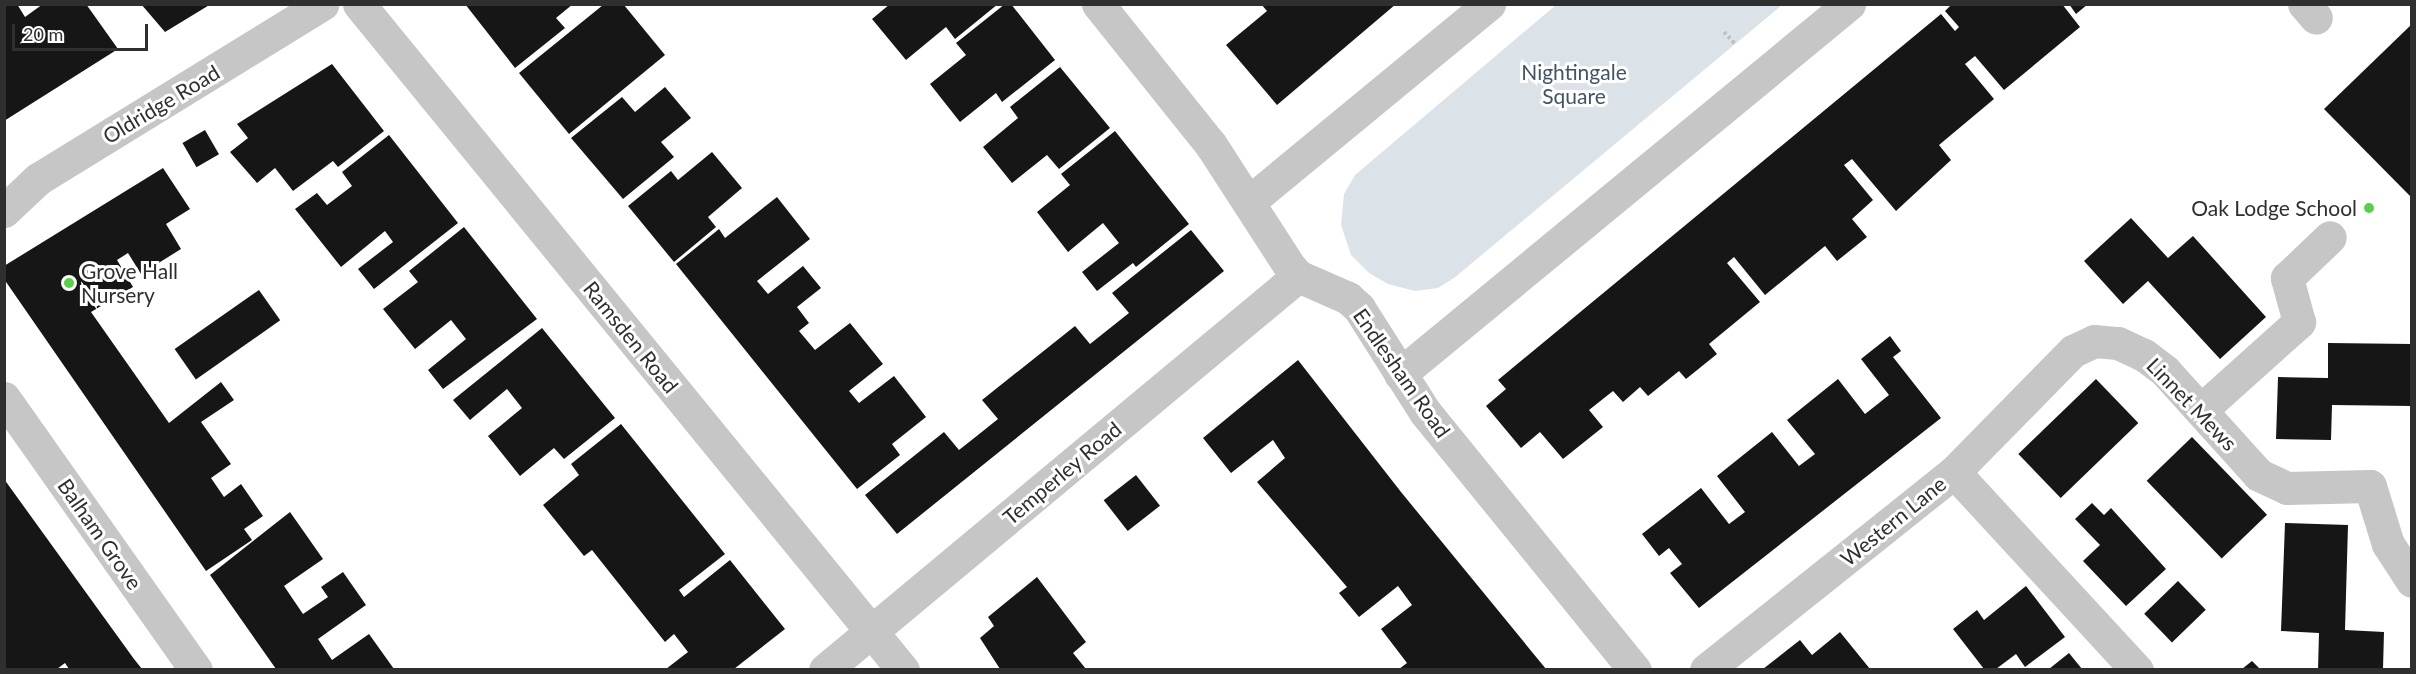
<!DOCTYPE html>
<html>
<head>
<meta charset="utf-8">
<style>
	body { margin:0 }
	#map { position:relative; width:2416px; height:674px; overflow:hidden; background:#fff; font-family:Lato,sans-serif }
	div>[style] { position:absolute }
	.green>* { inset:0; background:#dce3e8 }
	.building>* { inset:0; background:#161616; transform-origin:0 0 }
	.path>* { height:4px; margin-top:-2px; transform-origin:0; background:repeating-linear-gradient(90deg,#bfbfbf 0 3px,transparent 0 6px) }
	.minor>* { height:33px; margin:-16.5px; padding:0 16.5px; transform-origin:16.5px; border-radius:16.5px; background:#c6c6c6 }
	.dots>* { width:16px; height:16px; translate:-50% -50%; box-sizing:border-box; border:3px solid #fff; border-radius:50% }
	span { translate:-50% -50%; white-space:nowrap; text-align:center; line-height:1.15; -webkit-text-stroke:6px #fff; paint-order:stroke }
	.park-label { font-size:21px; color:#415467 }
	.street-label { font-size:21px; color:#2f2f2f }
	.poi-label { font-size:21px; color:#2f2f2f }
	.right { translate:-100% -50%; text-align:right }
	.left { translate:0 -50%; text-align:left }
	.frame { position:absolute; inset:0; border:6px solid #2f2f2f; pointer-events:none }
	.scale { position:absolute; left:12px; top:24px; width:136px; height:27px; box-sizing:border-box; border:3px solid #2f2f2f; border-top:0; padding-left:8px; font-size:18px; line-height:21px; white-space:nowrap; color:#2f2f2f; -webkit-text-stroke:4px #fff; paint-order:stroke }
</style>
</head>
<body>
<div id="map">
	<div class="green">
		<i style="clip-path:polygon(1556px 5px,1782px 5px,1454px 278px,1438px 288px,1415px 291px,1388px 284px,1369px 273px,1351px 255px,1341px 225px,1344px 194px,1355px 175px)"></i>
	</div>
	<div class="building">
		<i style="clip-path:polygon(4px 4px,17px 4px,25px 17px,43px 4px,86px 4px,118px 49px,4px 121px)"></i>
		<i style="clip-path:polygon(141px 4px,211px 4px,165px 32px)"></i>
		<i style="clip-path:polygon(465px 4px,573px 4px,556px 18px,565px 28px,515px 68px)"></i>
		<i style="clip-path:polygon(890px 4px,998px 4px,955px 39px,946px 27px,906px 60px,872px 19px)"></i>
		<i style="clip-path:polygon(1005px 4px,1011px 4px,1055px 60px,1002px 102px,996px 93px,960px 122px,930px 84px,966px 55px,956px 43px)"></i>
		<i style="clip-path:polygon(1261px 4px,1396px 4px,1277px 105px,1226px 45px,1267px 11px)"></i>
		<i style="clip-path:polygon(1952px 4px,2062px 4px,2080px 27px,2004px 90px,1975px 56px,1965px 64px,1994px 99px,1939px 145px,1951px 160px,1896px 211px,1852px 159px,1844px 165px,1873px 200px,1852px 219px,1867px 237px,1837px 261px,1825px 246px,1765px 295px,1734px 257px,1727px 263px,1760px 302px,1709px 344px,1717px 354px,1686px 379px,1679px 371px,1648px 396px,1640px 387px,1623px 402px,1613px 391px,1589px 410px,1603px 427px,1563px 459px,1540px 432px,1521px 448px,1486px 406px,1506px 389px,1498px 380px,1941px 14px,1955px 31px,1959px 27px,1945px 11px)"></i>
		<i style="clip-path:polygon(2069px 4px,2088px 4px,2076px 14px)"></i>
		<i style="clip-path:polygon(603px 5px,624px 5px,665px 55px,569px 134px,519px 73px)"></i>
		<i style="clip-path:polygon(2412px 24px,2412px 198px,2324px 109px)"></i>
		<i style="clip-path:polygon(332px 64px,384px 131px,338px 167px,333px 161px,293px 191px,275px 168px,257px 183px,230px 152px,248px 138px,237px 124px)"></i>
		<i style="clip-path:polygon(1060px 67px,1110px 128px,1059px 169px,1047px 155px,1012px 183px,983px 147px,1018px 118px,1010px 107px)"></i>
		<i style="clip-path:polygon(665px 87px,691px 118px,661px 142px,674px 157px,623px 199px,571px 138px,622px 97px,635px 112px)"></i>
		<i style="left:205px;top:130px;width:28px;height:26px;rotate:60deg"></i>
		<i style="clip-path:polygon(1115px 131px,1189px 224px,1136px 267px,1133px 263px,1097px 291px,1082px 272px,1119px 243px,1103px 223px,1068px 252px,1037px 212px,1070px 185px,1061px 174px)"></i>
		<i style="clip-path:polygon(389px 135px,458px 223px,374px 289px,358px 269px,393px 242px,385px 231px,341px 267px,295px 209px,317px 193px,327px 205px,352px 186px,342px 172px)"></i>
		<i style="clip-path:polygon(712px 152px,742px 188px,708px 217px,716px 227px,674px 262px,628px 206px,671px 171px,678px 180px)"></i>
		<i style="clip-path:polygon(163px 168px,190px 209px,166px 224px,181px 249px,141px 274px,128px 253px,117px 260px,133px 287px,91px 312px,169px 423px,221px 382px,234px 400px,201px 422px,231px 464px,211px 478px,224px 497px,241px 484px,263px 516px,244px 529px,252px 540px,206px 571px,4px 279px,4px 266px)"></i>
		<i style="clip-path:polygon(777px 197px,810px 239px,757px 281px,768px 294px,803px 266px,821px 288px,797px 307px,809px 323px,799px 331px,815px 350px,850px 323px,883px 364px,849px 391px,859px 403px,894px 376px,926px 417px,892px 444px,900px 455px,857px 489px,676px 264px,719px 229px,725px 238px)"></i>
		<i style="clip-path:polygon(2131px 218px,2168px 258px,2193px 236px,2266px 317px,2220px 359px,2148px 281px,2123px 304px,2084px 261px)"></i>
		<i style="clip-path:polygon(464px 227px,537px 319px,443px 389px,428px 370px,466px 339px,451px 320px,415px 349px,383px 309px,418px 282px,409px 271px)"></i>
		<i style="clip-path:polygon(1191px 230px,1224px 271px,897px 534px,865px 495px,944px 432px,959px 450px,978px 435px,998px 419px,982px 400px,1075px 326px,1090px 344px,1129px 313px,1112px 293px)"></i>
		<i style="left:259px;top:290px;width:37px;height:103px;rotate:55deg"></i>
		<i style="clip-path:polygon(542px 328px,615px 418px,564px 459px,554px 448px,520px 476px,488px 436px,522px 408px,507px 389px,470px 420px,453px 400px)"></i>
		<i style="clip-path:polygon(1890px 336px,1901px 351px,1893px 357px,1941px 418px,1699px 608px,1670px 573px,1682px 564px,1669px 548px,1659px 556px,1642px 534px,1701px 488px,1729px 524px,1745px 512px,1717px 476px,1772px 432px,1799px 466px,1815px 454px,1787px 420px,1838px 379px,1865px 414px,1879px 403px,1889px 395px,1861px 359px)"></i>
		<i style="clip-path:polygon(2328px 343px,2412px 344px,2412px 406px,2332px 405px,2331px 440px,2276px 439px,2278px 377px,2328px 378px)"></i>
		<i style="clip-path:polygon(1298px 360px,1401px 492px,1546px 669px,1399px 669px,1407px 663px,1381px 629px,1412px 605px,1398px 586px,1359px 617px,1339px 593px,1347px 587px,1257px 482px,1285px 458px,1273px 440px,1231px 473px,1203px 438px)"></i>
		<i style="left:2096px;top:379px;width:61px;height:108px;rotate:46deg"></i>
		<i style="clip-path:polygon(621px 424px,725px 554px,679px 590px,684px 597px,730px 560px,785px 629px,734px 669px,666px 669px,688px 652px,674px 634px,665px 642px,592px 550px,584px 556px,543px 505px,579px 475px,571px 464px)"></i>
		<i style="left:2192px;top:437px;width:108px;height:63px;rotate:46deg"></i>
		<i style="left:1136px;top:475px;width:39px;height:41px;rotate:52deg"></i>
		<i style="clip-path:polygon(4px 479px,134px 659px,142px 669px,69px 669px,65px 663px,57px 669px,4px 669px)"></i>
		<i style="clip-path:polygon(2092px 503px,2104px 515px,2111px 508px,2166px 569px,2126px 606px,2083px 561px,2100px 545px,2075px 519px)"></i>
		<i style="clip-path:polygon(290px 512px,323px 559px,284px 586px,303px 614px,328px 597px,321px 587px,343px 572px,366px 605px,318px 639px,332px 660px,369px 634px,394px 669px,276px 669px,210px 575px)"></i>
		<i style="clip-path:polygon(2285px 523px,2348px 525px,2345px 630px,2384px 632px,2383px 669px,2318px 669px,2319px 633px,2281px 631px)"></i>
		<i style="clip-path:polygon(1037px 577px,1086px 642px,1073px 653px,1086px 669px,1000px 669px,980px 638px,994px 626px,988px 617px)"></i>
		<i style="left:2178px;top:581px;width:40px;height:47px;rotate:46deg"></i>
		<i style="clip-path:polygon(2026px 586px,2065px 637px,2025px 667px,2016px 654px,1996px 669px,1984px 669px,1953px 629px,1977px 610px,1984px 620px)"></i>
		<i style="clip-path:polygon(1840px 632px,1870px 669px,1763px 669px,1800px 640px,1812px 655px)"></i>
		<i style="clip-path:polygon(2069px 653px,2082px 669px,2049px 669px)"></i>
		<i style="clip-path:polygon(2252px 661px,2260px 669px,2242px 669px)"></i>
	</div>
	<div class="path">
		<i style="left:1724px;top:32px;width:16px;rotate:47deg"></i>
	</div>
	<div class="minor">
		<i style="left:359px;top:4px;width:860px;rotate:50.76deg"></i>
		<i style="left:1098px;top:4px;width:181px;rotate:51.3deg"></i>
		<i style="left:1211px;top:145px;width:145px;rotate:57.1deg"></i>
		<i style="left:1290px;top:267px;width:12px;rotate:48deg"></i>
		<i style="left:1298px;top:276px;width:55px;rotate:23.7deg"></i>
		<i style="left:1348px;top:298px;width:15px;rotate:42deg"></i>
		<i style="left:1359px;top:308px;width:123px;rotate:57.6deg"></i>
		<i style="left:1425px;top:412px;width:333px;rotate:50.9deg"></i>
		<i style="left:2304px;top:4px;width:18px;rotate:49deg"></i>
		<i style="left:1250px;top:201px;width:310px;rotate:-39.5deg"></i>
		<i style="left:4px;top:211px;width:47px;rotate:-43.3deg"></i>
		<i style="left:38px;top:179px;width:334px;rotate:-31.6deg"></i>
		<i style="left:1400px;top:374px;width:582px;rotate:-39.49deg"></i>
		<i style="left:4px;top:398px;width:333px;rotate:54.8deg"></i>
		<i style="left:2201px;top:410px;width:132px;rotate:-41.9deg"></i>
		<i style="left:2299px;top:322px;width:46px;rotate:-105.3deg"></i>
		<i style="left:2287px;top:278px;width:59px;rotate:-43.6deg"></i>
		<i style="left:1954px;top:472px;width:170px;rotate:-45.5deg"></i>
		<i style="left:2073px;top:351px;width:23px;rotate:-25deg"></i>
		<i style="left:2094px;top:341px;width:24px;rotate:5deg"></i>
		<i style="left:2118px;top:343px;width:29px;rotate:25deg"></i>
		<i style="left:2144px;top:355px;width:26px;rotate:37deg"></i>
		<i style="left:2165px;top:371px;width:140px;rotate:47.9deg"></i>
		<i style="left:2259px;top:475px;width:31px;rotate:25deg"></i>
		<i style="left:2287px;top:488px;width:83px;rotate:-1.4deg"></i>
		<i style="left:2370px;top:486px;width:61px;rotate:72.8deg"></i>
		<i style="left:2388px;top:544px;width:44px;rotate:57deg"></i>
		<i style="left:825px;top:670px;width:616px;rotate:-39.79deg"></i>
		<i style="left:1706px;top:670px;width:317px;rotate:-38.6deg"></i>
		<i style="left:1954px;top:472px;width:270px;rotate:47.3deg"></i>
	</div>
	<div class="dots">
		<i style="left:2369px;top:208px;background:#56d345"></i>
		<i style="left:69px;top:283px;background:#56d345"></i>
	</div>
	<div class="park-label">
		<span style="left:1574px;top:84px">Nightingale<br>Square</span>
	</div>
	<div class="street-label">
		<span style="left:161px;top:104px;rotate:-31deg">Oldridge Road</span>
		<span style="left:631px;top:337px;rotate:51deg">Ramsden Road</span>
		<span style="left:1402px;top:373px;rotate:55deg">Endlesham Road</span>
		<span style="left:2192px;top:404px;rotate:46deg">Linnet Mews</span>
		<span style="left:1062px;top:473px;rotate:-40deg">Temperley Road</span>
		<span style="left:1893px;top:521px;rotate:-39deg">Western Lane</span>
		<span style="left:100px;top:534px;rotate:55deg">Balham Grove</span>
	</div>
	<div class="poi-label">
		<span class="right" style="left:2357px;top:208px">Oak Lodge School</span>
		<span class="left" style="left:81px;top:283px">Grove Hall<br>Nursery</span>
	</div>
	<div class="frame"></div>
	<div class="scale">20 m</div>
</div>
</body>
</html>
